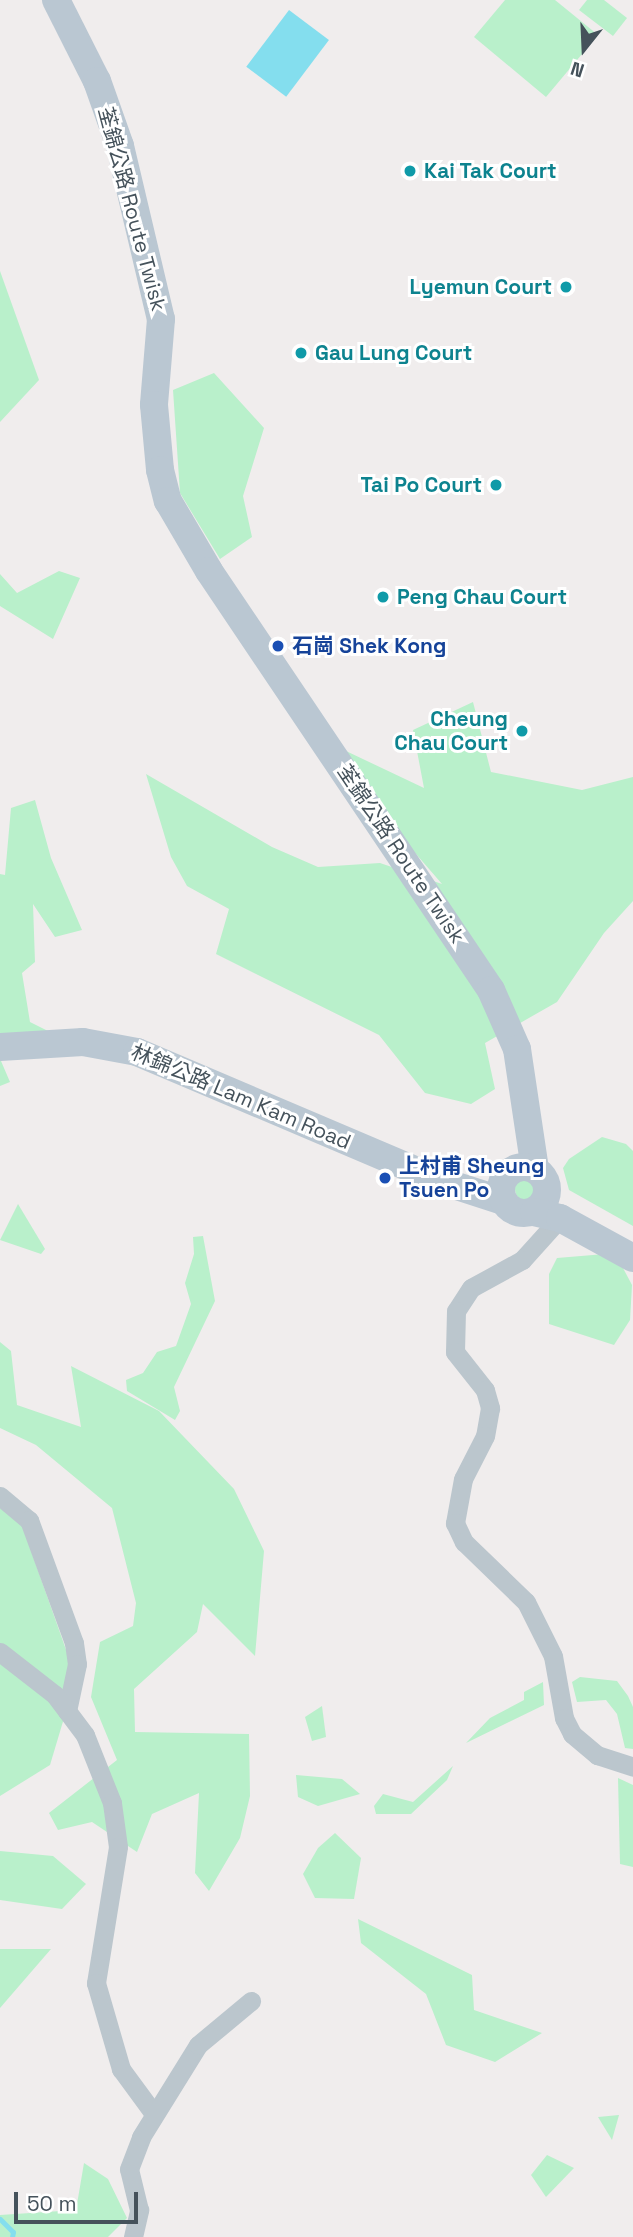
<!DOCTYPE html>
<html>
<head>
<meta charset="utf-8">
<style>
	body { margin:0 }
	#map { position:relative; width:633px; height:2237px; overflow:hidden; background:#f0eded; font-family:"Space Grotesk","Noto Sans TC",sans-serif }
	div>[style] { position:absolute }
	.green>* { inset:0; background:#b9f0cb }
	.round { border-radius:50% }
	.water>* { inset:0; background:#84deee; transform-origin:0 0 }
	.stream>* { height:5px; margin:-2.5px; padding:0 2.5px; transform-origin:2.5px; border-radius:2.5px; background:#84deee }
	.street>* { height:19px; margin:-9.5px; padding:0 9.5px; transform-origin:9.5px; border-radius:9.5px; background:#bbc6cd }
	.secondary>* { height:28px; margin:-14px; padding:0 14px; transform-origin:14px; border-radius:14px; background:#bac7d2 }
	.secondary>.ring { margin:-14px; padding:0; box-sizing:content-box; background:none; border:28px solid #bac7d2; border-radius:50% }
	.dots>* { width:19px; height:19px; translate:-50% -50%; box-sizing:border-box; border:4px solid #fff; border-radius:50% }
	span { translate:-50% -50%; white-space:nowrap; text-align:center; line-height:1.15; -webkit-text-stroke:6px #fff; paint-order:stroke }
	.culture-label { font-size:21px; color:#0d838f; font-weight:700 }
	.left { translate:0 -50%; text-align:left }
	.right { translate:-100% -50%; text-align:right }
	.street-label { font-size:21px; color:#45525b }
	.transit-label { font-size:21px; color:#164399; font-weight:700 }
	.north { position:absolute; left:549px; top:14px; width:70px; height:70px; -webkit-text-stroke:5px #fff; paint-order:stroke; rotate:198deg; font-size:19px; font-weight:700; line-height:28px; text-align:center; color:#45525b }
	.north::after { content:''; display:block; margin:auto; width:24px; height:32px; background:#45525b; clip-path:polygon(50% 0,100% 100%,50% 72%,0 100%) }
	.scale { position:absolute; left:14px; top:2192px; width:124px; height:32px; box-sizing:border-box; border:4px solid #45525b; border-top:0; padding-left:9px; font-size:21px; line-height:24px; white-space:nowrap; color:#45525b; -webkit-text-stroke:5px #fff; paint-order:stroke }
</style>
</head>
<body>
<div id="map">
	<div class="green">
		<i style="clip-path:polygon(505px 0,555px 0,598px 35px,546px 97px,474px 37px)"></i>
		<i style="clip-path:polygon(587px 0,604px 0,627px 18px,613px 36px,579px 10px)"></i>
		<i style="clip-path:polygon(0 271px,39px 380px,0 422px)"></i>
		<i style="clip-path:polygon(214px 373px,264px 428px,243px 496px,252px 537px,220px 559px,180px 493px,173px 390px)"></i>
		<i style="clip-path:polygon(59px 571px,80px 578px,53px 639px,0 606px,0 574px,17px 593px)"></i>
		<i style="clip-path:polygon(473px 702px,491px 772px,582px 790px,633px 777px,633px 901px,604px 933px,557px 1002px,485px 1043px,495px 1089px,471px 1104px,425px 1093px,379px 1035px,216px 954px,229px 909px,187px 886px,171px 857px,146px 774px,272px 847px,318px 867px,380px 863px,442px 884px,397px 832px,346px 751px,424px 788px,413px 730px)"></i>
		<i style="clip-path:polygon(35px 800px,51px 858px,82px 930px,55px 937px,33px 904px,35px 962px,22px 973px,30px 1022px,52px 1033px,14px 1039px,1px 1061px,10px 1082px,0 1086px,0 874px,5px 875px,11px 808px)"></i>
		<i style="clip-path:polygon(602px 1137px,626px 1144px,633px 1151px,633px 1226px,569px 1190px,563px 1168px,569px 1159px)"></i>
		<i class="round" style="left:515px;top:1177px;width:24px;height:24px"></i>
		<i style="clip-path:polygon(18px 1204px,45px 1249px,41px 1254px,0 1240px)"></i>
		<i style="clip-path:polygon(203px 1236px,215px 1301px,174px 1387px,180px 1411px,175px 1420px,127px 1391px,126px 1380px,143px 1373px,157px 1352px,176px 1346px,191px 1304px,185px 1283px,194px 1254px,193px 1237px)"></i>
		<i style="clip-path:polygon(605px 1254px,623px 1268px,632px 1285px,630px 1320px,614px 1345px,549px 1324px,549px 1274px,557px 1258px)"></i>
		<i style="clip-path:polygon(0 1342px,11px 1351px,17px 1405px,81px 1427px,71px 1366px,159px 1411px,234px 1489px,264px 1551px,255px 1656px,203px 1604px,197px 1632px,134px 1689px,135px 1732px,249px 1734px,250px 1796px,240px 1838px,209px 1891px,195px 1873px,199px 1793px,152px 1814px,137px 1852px,92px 1822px,58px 1830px,49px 1813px,117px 1760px,91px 1697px,100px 1642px,133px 1626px,136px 1603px,112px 1508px,36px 1445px,0 1428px)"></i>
		<i style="clip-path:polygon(0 1508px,22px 1525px,76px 1678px,50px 1765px,0 1796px)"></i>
		<i style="clip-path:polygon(580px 1677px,617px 1681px,628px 1696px,633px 1707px,633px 1749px,625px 1748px,617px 1714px,606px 1700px,577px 1702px,572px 1682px)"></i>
		<i style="clip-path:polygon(543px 1682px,544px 1705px,466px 1743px,490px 1718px,524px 1700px,524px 1692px)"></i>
		<i style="clip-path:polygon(322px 1706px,326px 1737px,312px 1741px,305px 1717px)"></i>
		<i style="clip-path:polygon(453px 1766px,447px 1780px,411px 1814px,376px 1814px,374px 1806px,383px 1794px,413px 1802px)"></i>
		<i style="clip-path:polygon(296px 1775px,342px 1779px,360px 1794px,318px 1806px,298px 1797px)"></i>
		<i style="clip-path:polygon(618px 1778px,633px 1785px,633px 1867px,620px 1864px)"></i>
		<i style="clip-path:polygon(335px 1833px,361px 1858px,354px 1899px,315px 1898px,303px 1874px,318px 1848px)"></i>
		<i style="clip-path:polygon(0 1851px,53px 1856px,86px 1884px,62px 1909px,0 1900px)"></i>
		<i style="clip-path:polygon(358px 1919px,472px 1975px,474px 2010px,542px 2033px,495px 2062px,446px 2045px,426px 1994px,361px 1943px)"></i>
		<i style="clip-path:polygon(0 1949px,51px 1949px,0 2008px)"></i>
		<i style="clip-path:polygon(619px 2115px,612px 2140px,598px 2117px)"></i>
		<i style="clip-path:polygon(547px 2155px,574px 2168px,546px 2197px,531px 2175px)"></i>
		<i style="clip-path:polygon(84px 2163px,108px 2179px,127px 2218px,108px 2237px,0 2237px,0 2215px,76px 2210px)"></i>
	</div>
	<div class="water">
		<i style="left:289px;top:10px;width:50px;height:71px;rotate:37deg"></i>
	</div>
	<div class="stream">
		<i style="left:0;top:2219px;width:18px;rotate:45deg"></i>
		<i style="left:13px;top:2232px;width:5px;rotate:101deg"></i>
	</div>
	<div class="street">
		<i style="left:560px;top:1218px;width:57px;rotate:132.1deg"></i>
		<i style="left:522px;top:1260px;width:58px;rotate:151.2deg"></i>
		<i style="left:471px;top:1288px;width:27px;rotate:123deg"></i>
		<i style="left:456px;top:1311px;width:41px;rotate:91.4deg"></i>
		<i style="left:455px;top:1352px;width:48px;rotate:51.7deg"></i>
		<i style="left:485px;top:1390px;width:19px;rotate:74deg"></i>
		<i style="left:490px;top:1408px;width:28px;rotate:100deg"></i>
		<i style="left:485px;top:1436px;width:48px;rotate:117.1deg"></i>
		<i style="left:463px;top:1479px;width:45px;rotate:100.3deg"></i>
		<i style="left:455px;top:1523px;width:21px;rotate:65deg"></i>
		<i style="left:464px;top:1542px;width:86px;rotate:44.1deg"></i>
		<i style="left:526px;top:1602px;width:60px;rotate:63.4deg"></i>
		<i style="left:553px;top:1656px;width:63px;rotate:79.9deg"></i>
		<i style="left:564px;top:1718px;width:18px;rotate:63deg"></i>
		<i style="left:572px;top:1734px;width:33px;rotate:40deg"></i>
		<i style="left:597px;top:1755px;width:38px;rotate:18deg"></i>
		<i style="left:0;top:1496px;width:38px;rotate:40deg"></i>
		<i style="left:29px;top:1520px;width:131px;rotate:69.9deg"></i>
		<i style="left:74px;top:1643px;width:21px;rotate:82deg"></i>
		<i style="left:77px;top:1664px;width:48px;rotate:102deg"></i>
		<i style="left:0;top:1652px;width:70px;rotate:38deg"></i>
		<i style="left:55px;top:1695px;width:50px;rotate:53.1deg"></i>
		<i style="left:85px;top:1735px;width:73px;rotate:68.3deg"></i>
		<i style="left:112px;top:1803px;width:44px;rotate:82.2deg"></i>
		<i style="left:118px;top:1847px;width:138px;rotate:99.2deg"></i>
		<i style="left:96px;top:1983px;width:90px;rotate:73.8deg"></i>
		<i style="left:121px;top:2069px;width:56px;rotate:53.7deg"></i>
		<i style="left:133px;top:2237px;width:28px;rotate:-77deg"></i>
		<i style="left:139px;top:2210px;width:42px;rotate:-103.7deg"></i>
		<i style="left:129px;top:2169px;width:34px;rotate:-69deg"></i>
		<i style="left:141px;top:2137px;width:108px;rotate:-58.2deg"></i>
		<i style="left:198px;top:2045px;width:69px;rotate:-39.7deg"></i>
	</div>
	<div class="secondary">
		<i style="left:56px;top:0;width:91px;rotate:63.2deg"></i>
		<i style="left:97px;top:81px;width:69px;rotate:70.5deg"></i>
		<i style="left:120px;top:146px;width:178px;rotate:76.7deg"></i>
		<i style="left:161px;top:319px;width:86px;rotate:94.7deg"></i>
		<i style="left:154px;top:405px;width:65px;rotate:84.7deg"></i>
		<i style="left:160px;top:470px;width:32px;rotate:76deg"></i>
		<i style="left:168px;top:501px;width:81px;rotate:59.6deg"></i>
		<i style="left:209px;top:571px;width:505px;rotate:56.06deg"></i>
		<i style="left:491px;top:990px;width:64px;rotate:66.2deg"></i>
		<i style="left:517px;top:1049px;width:122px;rotate:81.5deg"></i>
		<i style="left:0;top:1047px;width:83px;rotate:-3.4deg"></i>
		<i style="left:83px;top:1042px;width:55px;rotate:10.5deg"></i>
		<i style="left:137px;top:1052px;width:327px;rotate:23deg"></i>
		<i style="left:438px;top:1180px;width:68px;rotate:17.9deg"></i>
		<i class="ring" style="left:501px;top:1167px;width:18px;height:18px"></i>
		<i style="left:534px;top:1212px;width:27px;rotate:13deg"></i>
		<i style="left:560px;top:1218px;width:83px;rotate:28.7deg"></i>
	</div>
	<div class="dots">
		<i style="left:410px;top:171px;background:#0f9aa8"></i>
		<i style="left:566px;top:287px;background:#0f9aa8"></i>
		<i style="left:301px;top:353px;background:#0f9aa8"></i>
		<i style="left:496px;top:485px;background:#0f9aa8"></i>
		<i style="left:383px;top:597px;background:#0f9aa8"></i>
		<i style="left:278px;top:646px;background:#1a4fb4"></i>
		<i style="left:522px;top:731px;background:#0f9aa8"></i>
		<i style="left:385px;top:1178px;background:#1a4fb4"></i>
	</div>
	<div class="culture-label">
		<span class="left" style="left:424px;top:171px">Kai Tak Court</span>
		<span class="right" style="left:552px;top:287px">Lyemun Court</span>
		<span class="left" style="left:315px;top:353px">Gau Lung Court</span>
		<span class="right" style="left:482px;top:485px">Tai Po Court</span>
		<span class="left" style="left:397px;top:597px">Peng Chau Court</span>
		<span class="right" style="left:508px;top:731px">Cheung<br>Chau Court</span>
	</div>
	<div class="street-label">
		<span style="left:132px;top:209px;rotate:75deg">荃錦公路 Route Twisk</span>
		<span style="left:401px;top:854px;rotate:56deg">荃錦公路 Route Twisk</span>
		<span style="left:241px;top:1097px;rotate:23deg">林錦公路 Lam Kam Road</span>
	</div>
	<div class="transit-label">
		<span class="left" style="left:292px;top:646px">石崗 Shek Kong</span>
		<span class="left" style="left:399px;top:1178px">上村甫 Sheung<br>Tsuen Po</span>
	</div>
	<div class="north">N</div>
	<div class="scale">50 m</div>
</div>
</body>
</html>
